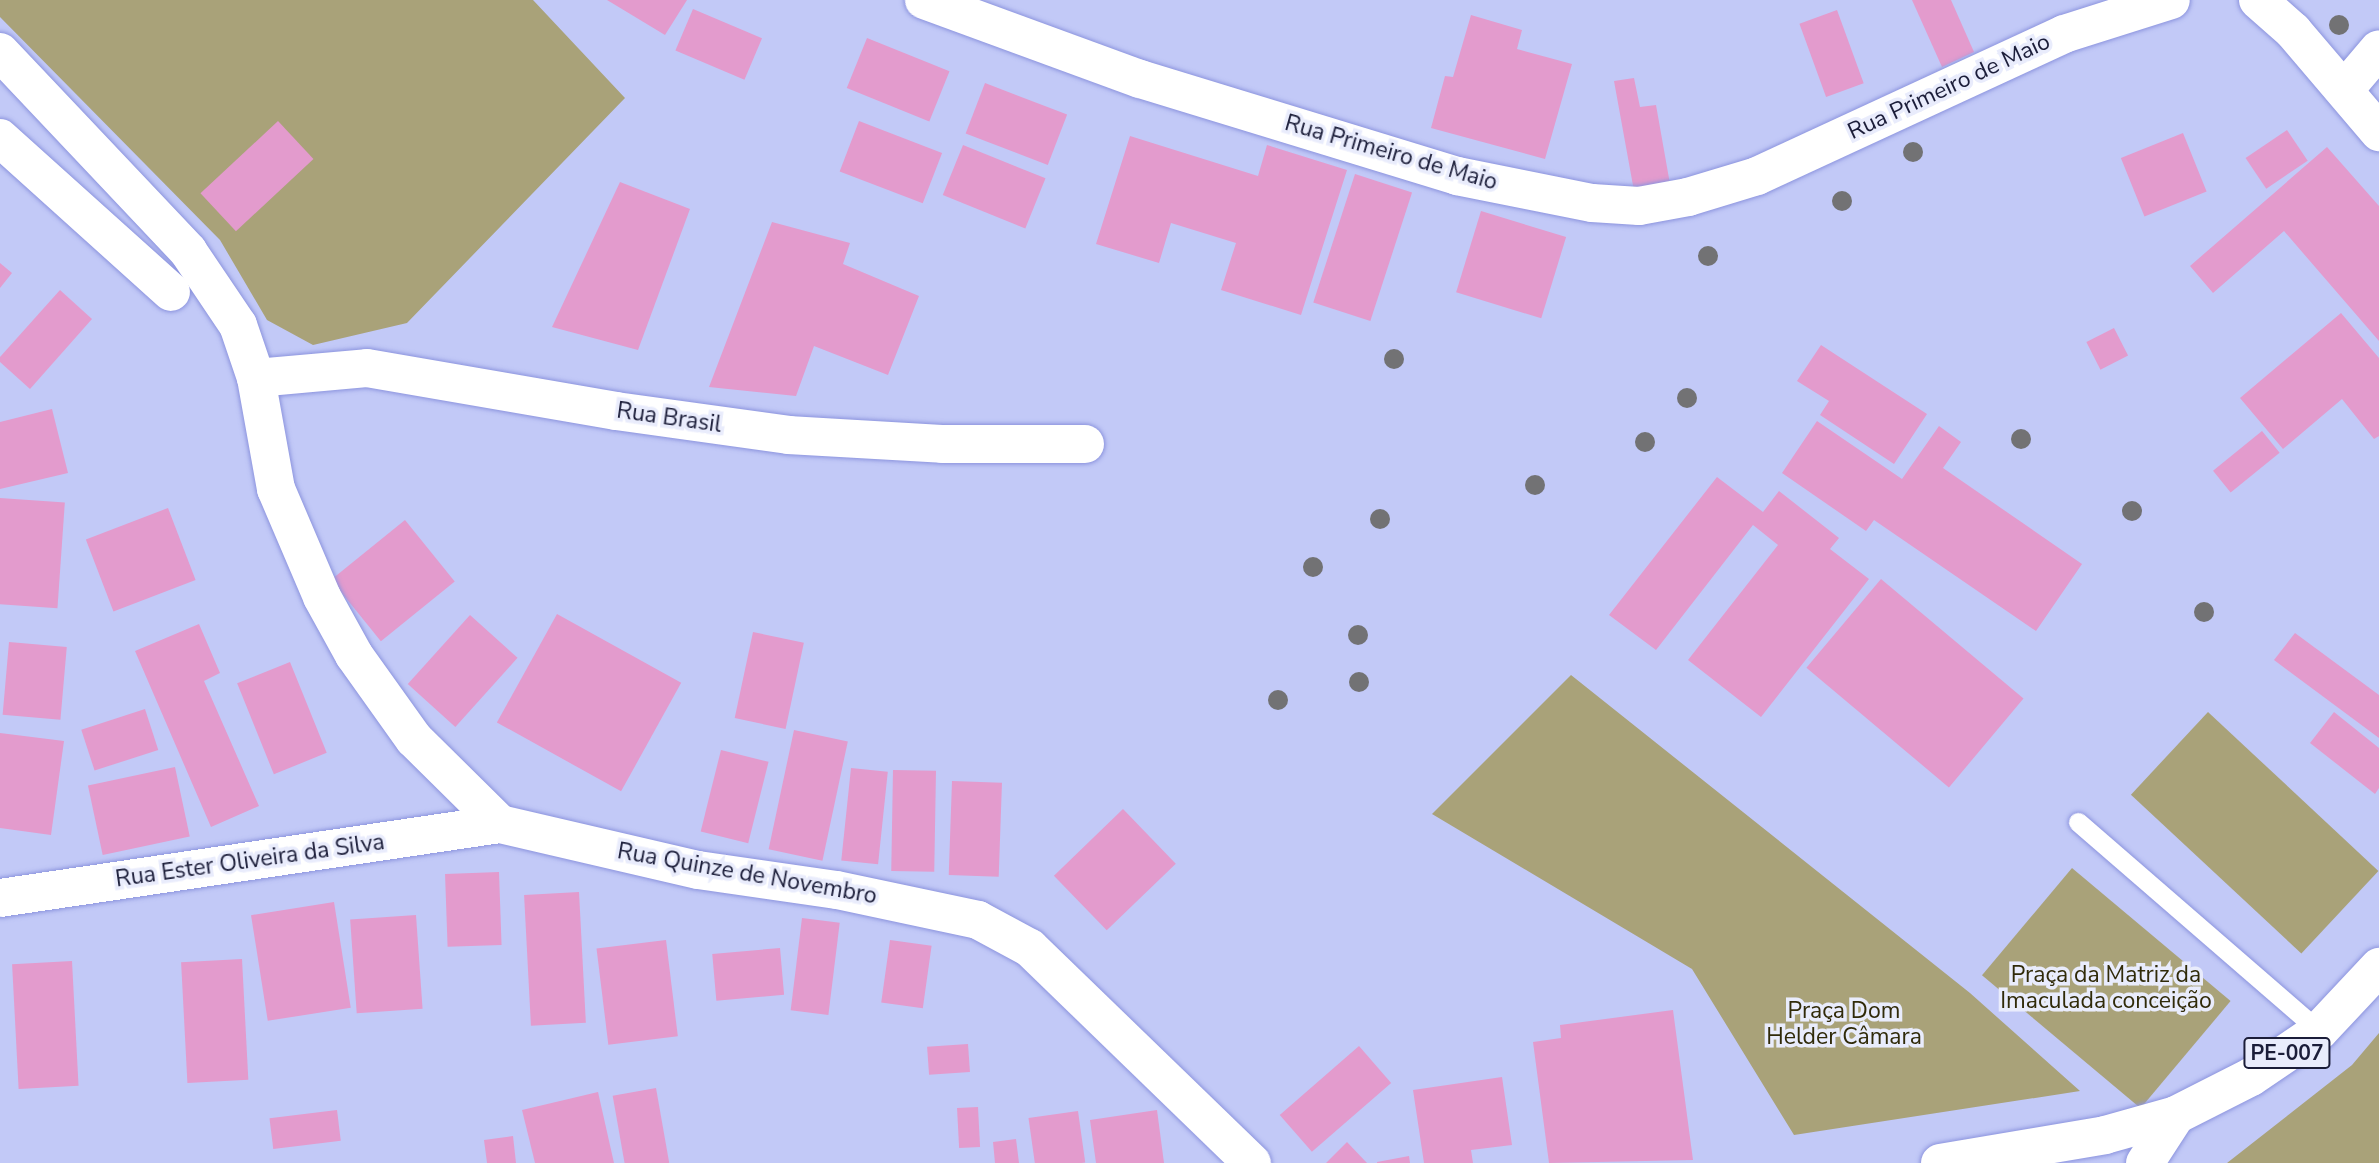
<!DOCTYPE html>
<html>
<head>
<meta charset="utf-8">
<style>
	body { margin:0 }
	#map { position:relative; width:2379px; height:1163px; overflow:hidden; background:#c2c9f7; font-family:"Nunito Sans",sans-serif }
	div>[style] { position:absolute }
	.green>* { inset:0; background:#a9a279; transform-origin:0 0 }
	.building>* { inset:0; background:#e39bcd; transform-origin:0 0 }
	.roads { filter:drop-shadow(0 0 2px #8c94de) drop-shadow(0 0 2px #8c94de) }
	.lane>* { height:19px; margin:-9.5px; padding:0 9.5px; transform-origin:9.5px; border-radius:9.5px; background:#fff }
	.street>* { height:38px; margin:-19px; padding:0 19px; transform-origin:19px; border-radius:19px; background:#fff }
	.secondary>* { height:38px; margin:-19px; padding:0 19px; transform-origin:19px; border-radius:19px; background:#fff }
	.primary>* { height:38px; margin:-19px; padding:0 19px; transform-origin:19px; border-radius:19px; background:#fff }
	.trees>* { width:20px; height:20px; margin:-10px; border-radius:50%; background:#727274 }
	span { translate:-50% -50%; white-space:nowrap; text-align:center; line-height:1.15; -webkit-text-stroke:7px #e9ecfc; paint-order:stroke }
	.shield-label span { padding:2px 5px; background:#e9ecfc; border:2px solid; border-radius:5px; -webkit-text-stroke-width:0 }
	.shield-label { font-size:21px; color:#1b1d39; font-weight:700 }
	.street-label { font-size:23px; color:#1b1d39 }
	.park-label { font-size:23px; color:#302a09 }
</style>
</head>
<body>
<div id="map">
	<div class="green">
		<i style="clip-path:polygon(0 0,533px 0,625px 98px,407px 323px,313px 345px,267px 320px,220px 240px,0 17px)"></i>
		<i style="clip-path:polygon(1571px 675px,1970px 993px,2080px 1091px,1794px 1135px,1692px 969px,1432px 814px)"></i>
		<i style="left:2208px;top:712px;width:233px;height:113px;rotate:43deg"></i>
		<i style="left:2072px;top:868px;width:207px;height:140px;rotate:40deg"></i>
		<i style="clip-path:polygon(2379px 1033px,2379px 1163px,2227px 1163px,2352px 1065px)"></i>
	</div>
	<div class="building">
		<i style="clip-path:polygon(607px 0,687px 0,665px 35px)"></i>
		<i style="clip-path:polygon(1912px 0,1951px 0,1974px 52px,1942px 67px)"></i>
		<i style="left:693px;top:9px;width:75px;height:45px;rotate:23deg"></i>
		<i style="left:1837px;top:10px;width:78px;height:40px;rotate:70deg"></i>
		<i style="clip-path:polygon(1471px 15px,1522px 30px,1517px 49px,1572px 64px,1545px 159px,1431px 128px,1445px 76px,1453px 77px)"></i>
		<i style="left:867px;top:38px;width:89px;height:54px;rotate:22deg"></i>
		<i style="clip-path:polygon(1634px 78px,1640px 107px,1656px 105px,1670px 184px,1634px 191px,1614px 81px)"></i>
		<i style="left:985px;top:83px;width:88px;height:54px;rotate:21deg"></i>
		<i style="left:278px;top:121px;width:52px;height:106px;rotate:47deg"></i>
		<i style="left:859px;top:121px;width:89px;height:54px;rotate:21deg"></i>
		<i style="left:2287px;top:130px;width:37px;height:50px;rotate:56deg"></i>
		<i style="left:2183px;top:133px;width:63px;height:67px;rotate:68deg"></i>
		<i style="clip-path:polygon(1130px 136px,1258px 176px,1267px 145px,1347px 170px,1301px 315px,1221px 290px,1236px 243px,1171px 223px,1159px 263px,1096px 244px)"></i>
		<i style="left:963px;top:145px;width:89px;height:54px;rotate:22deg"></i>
		<i style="clip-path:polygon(2327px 147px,2379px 206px,2379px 341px,2284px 231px,2213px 293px,2190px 266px)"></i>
		<i style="left:1355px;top:174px;width:60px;height:135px;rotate:18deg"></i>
		<i style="clip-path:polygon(620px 182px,690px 209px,638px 350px,552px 327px)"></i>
		<i style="left:1481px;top:211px;width:89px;height:85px;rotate:17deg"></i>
		<i style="clip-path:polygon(772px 222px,850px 243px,843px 264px,919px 296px,888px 375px,814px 346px,796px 396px,709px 387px)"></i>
		<i style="clip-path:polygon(0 263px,12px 273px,0 288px)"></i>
		<i style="clip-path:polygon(60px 290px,92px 319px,30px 389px,0 362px,0 357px)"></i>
		<i style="clip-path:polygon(2341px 313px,2379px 358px,2379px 436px,2374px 439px,2342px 399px,2283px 449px,2240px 398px)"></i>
		<i style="left:2114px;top:328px;width:31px;height:31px;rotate:63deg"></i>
		<i style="clip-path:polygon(1821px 345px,1927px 414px,1894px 464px,1820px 415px,1829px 401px,1797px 381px)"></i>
		<i style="clip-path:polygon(52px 409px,68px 473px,0 489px,0 422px)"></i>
		<i style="clip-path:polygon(1817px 421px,1902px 479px,1939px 426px,1961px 442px,1943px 468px,2082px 564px,2036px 631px,1874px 520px,1866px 531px,1782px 473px)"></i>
		<i style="left:2262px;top:431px;width:28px;height:63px;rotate:51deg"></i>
		<i style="clip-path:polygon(1717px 477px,1763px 512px,1779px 491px,1839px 538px,1830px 549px,1869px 579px,1761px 717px,1688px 660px,1778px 545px,1753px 525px,1656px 650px,1609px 615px)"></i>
		<i style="left:0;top:498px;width:65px;height:106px;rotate:4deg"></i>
		<i style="left:168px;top:508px;width:77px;height:88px;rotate:69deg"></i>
		<i style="left:405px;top:520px;width:79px;height:95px;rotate:51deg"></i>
		<i style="left:1881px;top:579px;width:186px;height:116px;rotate:40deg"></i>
		<i style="left:557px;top:614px;width:142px;height:124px;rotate:29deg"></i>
		<i style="left:470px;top:615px;width:64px;height:93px;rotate:42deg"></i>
		<i style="clip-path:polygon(199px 624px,220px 673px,204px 681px,259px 806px,211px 827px,135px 651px)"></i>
		<i style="left:753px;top:632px;width:52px;height:88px;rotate:12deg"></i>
		<i style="clip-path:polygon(2295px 633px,2379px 695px,2379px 738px,2274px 660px)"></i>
		<i style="left:9px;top:642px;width:58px;height:73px;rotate:5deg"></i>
		<i style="left:290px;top:662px;width:98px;height:57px;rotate:68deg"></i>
		<i style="left:145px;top:709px;width:43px;height:67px;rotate:72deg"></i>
		<i style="clip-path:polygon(2334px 712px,2379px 748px,2379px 788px,2375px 794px,2310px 743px)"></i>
		<i style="left:794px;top:730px;width:55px;height:122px;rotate:12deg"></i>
		<i style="clip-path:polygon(0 733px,64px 741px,51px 835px,0 828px)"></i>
		<i style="left:721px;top:750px;width:49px;height:84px;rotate:14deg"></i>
		<i style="left:175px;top:767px;width:71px;height:89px;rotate:78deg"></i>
		<i style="left:851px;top:768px;width:37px;height:93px;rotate:6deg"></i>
		<i style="left:893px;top:770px;width:43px;height:101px;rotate:1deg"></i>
		<i style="left:952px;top:781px;width:50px;height:94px;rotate:2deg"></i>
		<i style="left:1123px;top:809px;width:76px;height:96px;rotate:46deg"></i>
		<i style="left:499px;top:872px;width:73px;height:54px;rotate:88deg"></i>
		<i style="left:579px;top:892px;width:131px;height:55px;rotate:87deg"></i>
		<i style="left:334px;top:902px;width:107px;height:84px;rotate:81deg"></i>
		<i style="left:416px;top:915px;width:94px;height:66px;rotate:86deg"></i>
		<i style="left:802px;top:918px;width:38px;height:93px;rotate:7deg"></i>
		<i style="left:666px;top:940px;width:97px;height:70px;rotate:83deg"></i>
		<i style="left:890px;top:940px;width:42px;height:63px;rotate:8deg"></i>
		<i style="left:780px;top:948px;width:47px;height:68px;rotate:85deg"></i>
		<i style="left:242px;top:959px;width:121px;height:61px;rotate:87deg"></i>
		<i style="left:72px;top:961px;width:125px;height:60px;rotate:87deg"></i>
		<i style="clip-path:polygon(1673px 1010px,1693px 1160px,1549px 1163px,1533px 1042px,1561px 1038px,1560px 1025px)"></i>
		<i style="left:968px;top:1044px;width:28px;height:41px;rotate:86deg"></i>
		<i style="left:1359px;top:1046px;width:49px;height:105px;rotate:49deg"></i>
		<i style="clip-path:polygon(1502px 1077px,1512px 1145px,1471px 1150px,1473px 1163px,1424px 1163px,1413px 1090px)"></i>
		<i style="left:656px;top:1088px;width:76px;height:44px;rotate:80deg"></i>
		<i style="clip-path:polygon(598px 1092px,614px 1163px,535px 1163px,522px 1110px)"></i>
		<i style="left:978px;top:1107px;width:40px;height:21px;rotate:87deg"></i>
		<i style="left:337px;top:1110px;width:31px;height:68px;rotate:83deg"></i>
		<i style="clip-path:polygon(1157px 1110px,1164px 1163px,1096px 1163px,1090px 1120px)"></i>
		<i style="left:1078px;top:1111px;width:52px;height:50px;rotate:82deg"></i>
		<i style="clip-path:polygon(513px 1136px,516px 1163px,487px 1163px,484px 1140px)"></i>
		<i style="clip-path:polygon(1016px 1139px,1019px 1163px,995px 1163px,993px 1142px)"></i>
		<i style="clip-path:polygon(1347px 1142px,1367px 1163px,1326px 1163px)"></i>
		<i style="clip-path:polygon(1409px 1156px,1410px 1163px,1377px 1163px,1377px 1162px)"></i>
	</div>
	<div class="roads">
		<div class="lane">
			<i style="left:2078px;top:822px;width:319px;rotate:40.9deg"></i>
		</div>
		<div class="street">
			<i style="left:924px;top:0;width:230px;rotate:20.1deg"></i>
			<i style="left:1140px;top:79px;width:332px;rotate:17deg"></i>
			<i style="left:1457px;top:176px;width:138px;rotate:11.3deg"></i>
			<i style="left:1592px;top:203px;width:47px;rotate:3.7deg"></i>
			<i style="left:1639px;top:206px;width:50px;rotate:-10.4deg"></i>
			<i style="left:1688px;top:197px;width:72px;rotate:-16.9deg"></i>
			<i style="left:1757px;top:176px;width:338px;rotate:-24.8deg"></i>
			<i style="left:2064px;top:34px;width:112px;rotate:-17.6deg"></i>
			<i style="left:2258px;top:0;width:47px;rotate:41.5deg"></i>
			<i style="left:2293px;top:31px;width:133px;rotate:49.6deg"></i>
			<i style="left:2345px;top:89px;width:52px;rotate:-49.6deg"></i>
			<i style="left:0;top:138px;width:230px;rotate:42deg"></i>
			<i style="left:256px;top:378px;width:111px;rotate:-5.1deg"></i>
			<i style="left:367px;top:368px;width:253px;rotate:9.8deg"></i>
			<i style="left:616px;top:411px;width:174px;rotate:7.9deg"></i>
			<i style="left:788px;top:435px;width:154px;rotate:3.3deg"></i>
			<i style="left:942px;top:444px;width:143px"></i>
			<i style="left:0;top:898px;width:505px;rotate:-8.42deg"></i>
			<i style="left:2145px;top:1163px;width:57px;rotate:-57.1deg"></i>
		</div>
		<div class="secondary">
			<i style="left:0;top:52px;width:274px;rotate:46.6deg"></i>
			<i style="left:188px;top:251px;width:89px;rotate:56deg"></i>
			<i style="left:238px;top:325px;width:56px;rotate:71.2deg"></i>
			<i style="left:256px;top:378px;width:113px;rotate:79.8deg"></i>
			<i style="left:276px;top:489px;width:117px;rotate:66.9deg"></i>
			<i style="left:322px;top:597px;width:66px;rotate:61.1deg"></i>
			<i style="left:354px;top:655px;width:103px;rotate:54.5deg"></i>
			<i style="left:414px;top:739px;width:121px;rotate:44.7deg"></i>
			<i style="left:500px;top:824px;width:203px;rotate:13.1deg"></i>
			<i style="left:698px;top:870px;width:140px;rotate:8.2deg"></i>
			<i style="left:837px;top:890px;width:144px;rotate:12deg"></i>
			<i style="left:978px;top:920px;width:59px;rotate:28.3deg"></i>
			<i style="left:1030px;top:948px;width:309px;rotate:44.1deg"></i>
		</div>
		<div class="primary">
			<i style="left:1940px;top:1163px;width:167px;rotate:-9.6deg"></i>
			<i style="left:2105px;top:1135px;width:74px;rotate:-15.7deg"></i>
			<i style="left:2176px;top:1115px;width:84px;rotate:-26.9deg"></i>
			<i style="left:2251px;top:1077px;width:82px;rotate:-34.1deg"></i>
			<i style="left:2319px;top:1031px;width:88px;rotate:-46.8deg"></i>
		</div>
	</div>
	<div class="trees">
		<i style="left:2339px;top:25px"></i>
		<i style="left:1913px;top:152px"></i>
		<i style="left:1842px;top:201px"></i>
		<i style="left:1708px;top:256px"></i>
		<i style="left:1394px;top:359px"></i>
		<i style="left:1687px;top:398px"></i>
		<i style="left:2021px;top:439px"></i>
		<i style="left:1645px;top:442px"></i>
		<i style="left:1535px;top:485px"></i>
		<i style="left:2132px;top:511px"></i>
		<i style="left:1380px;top:519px"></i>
		<i style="left:1313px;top:567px"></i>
		<i style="left:2204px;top:612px"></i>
		<i style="left:1358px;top:635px"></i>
		<i style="left:1359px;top:682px"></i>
		<i style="left:1278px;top:700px"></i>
	</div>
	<div class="shield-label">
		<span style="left:2287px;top:1053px">PE-007</span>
	</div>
	<div class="street-label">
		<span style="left:1949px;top:87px;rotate:-25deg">Rua Primeiro de Maio</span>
		<span style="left:1391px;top:153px;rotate:16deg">Rua Primeiro de Maio</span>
		<span style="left:669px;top:418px;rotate:8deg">Rua Brasil</span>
		<span style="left:250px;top:861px;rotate:-8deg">Rua Ester Oliveira da Silva</span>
		<span style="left:747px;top:874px;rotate:10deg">Rua Quinze de Novembro</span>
	</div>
	<div class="park-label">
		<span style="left:2106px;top:988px">Praça da Matriz da<br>Imaculada conceição</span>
		<span style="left:1844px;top:1024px">Praça Dom<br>Helder Câmara</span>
	</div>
</div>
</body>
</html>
